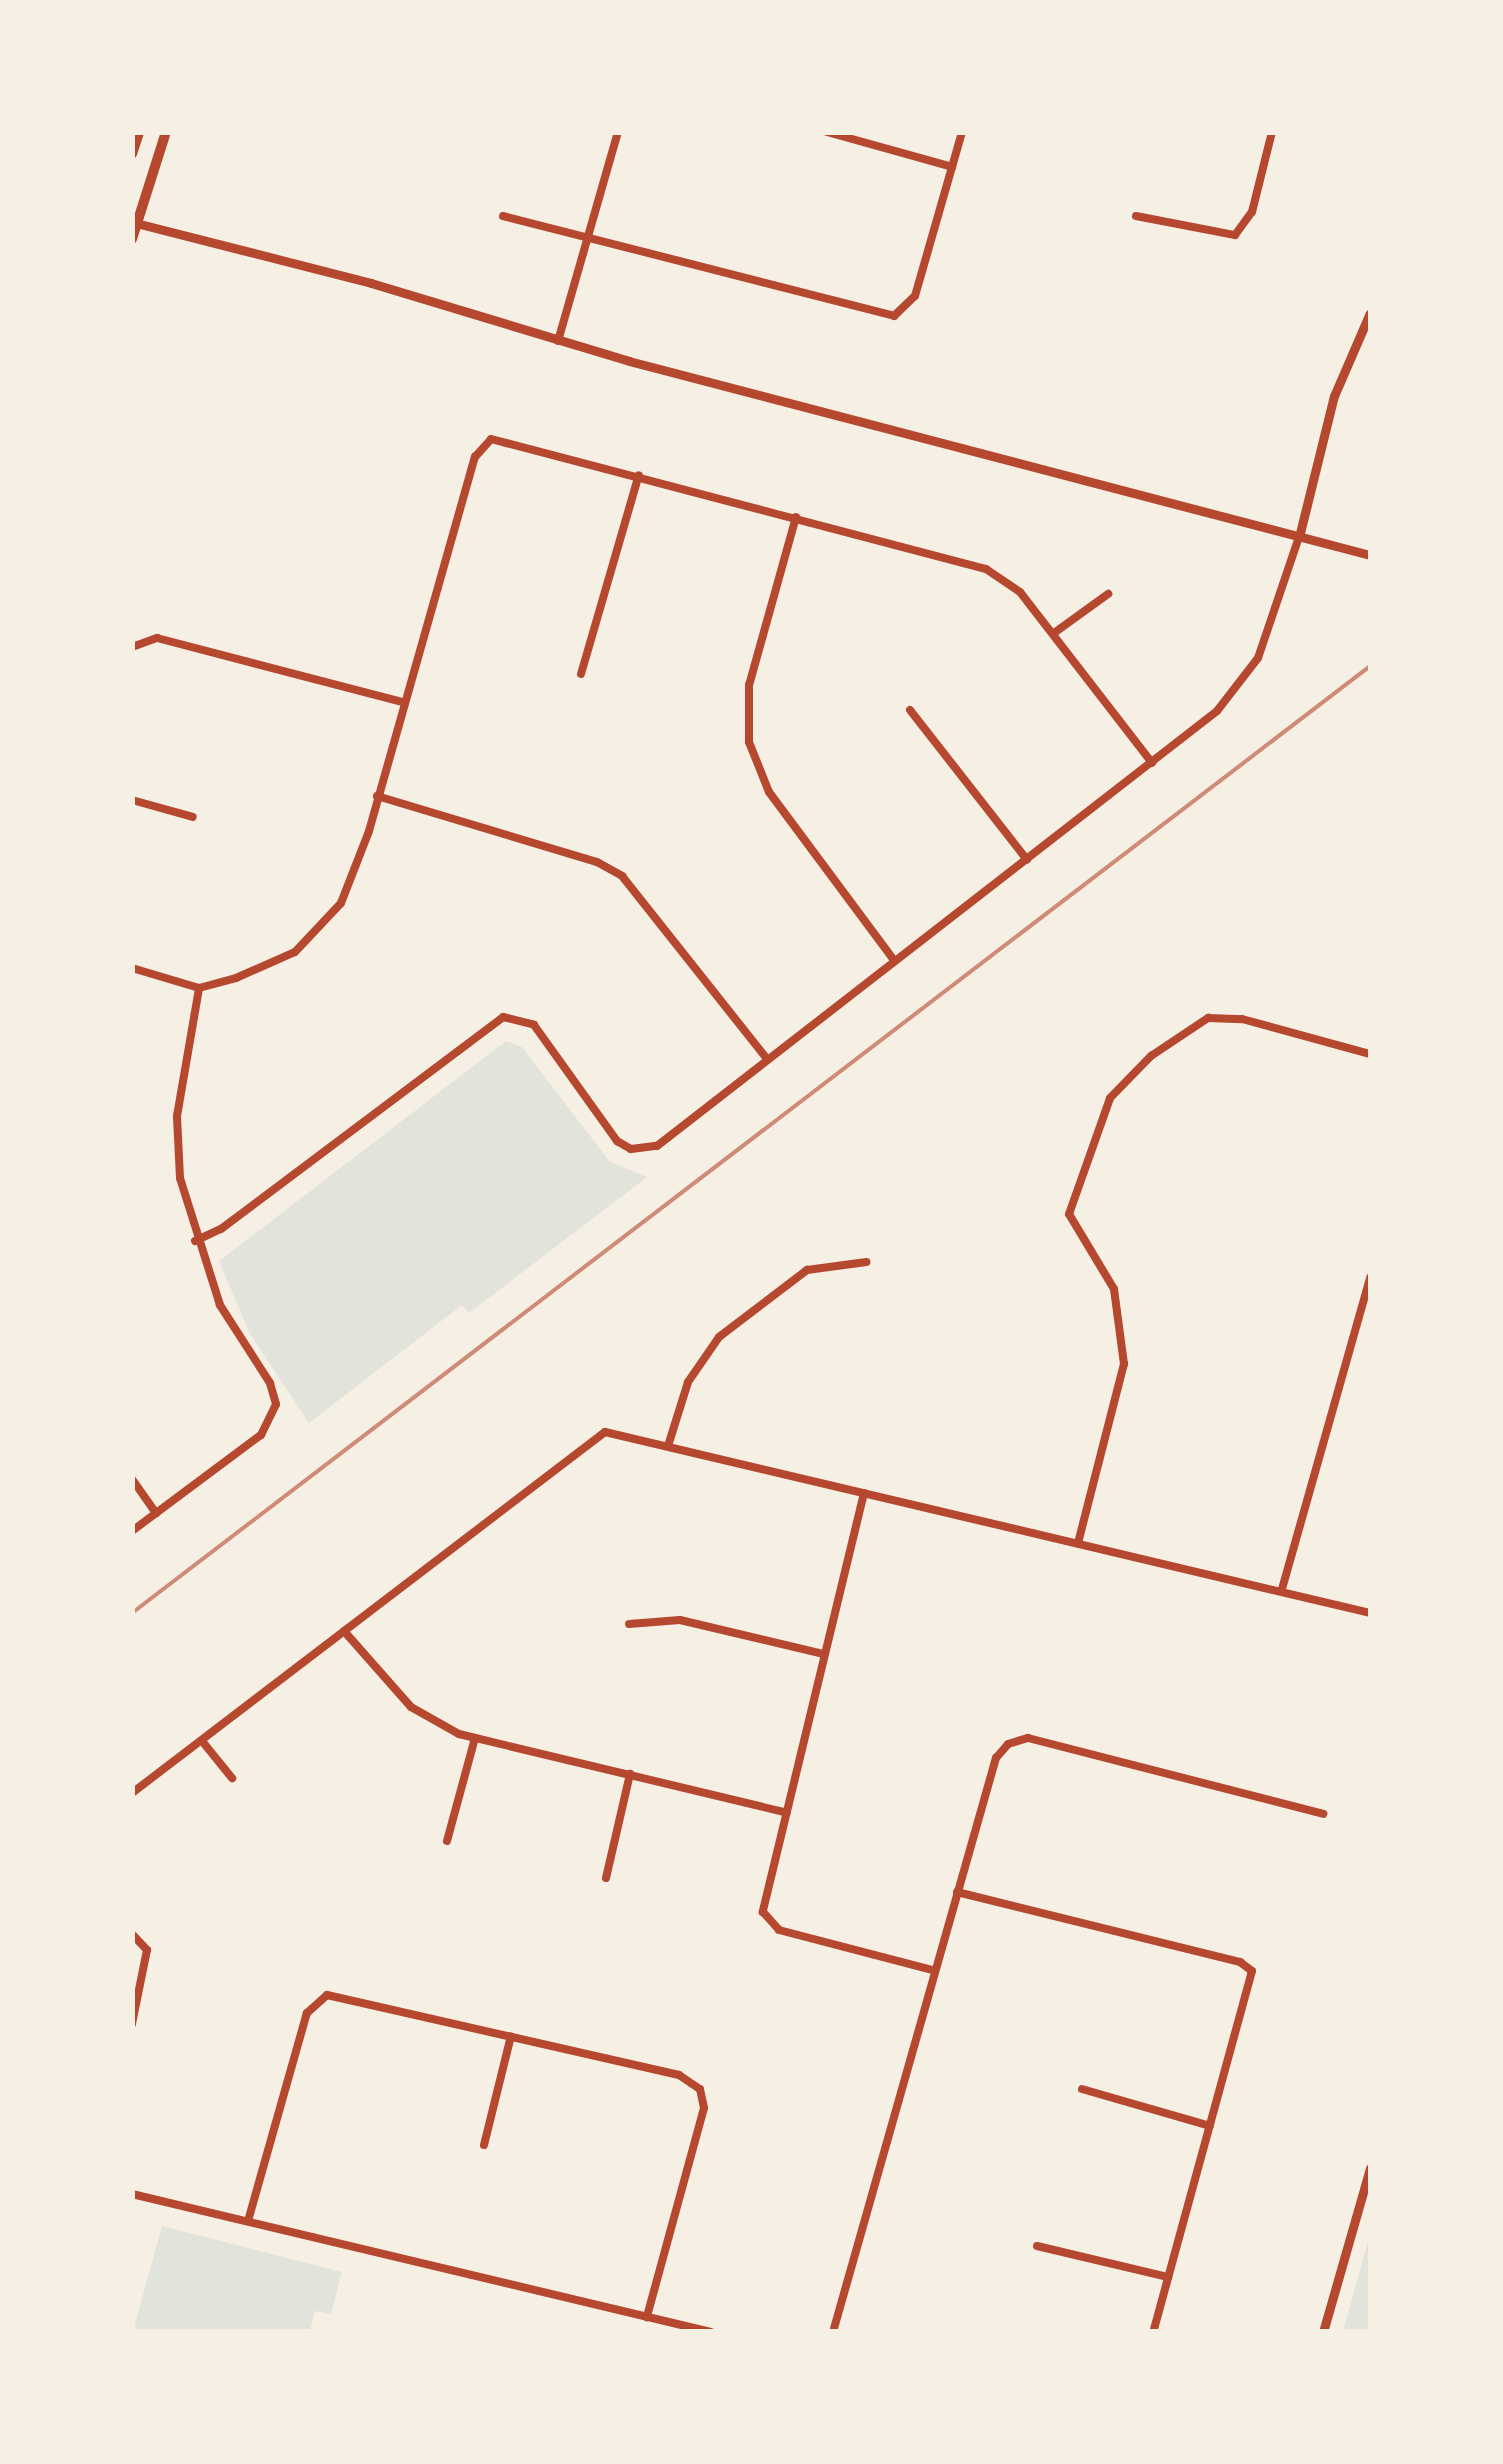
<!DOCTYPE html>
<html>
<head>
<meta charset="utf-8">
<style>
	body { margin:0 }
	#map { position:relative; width:1503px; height:2464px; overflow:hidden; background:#f6efe4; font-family:Raleway,sans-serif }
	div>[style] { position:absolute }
	.green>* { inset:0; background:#e2e4dc }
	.minor>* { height:8px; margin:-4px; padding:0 4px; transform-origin:4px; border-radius:4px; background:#b5482f }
	.tertiary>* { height:9px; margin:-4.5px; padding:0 4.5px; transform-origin:4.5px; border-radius:4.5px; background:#b5482f }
	.secondary>* { height:10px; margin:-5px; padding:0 5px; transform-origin:5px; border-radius:5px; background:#b5482f }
	.rail>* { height:4px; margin:-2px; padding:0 2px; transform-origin:2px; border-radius:2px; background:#cf8b77 }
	span { translate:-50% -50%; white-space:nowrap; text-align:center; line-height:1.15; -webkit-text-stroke:8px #f6efe4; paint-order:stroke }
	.frame { position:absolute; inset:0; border:135px solid #f6efe4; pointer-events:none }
</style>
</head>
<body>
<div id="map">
	<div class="green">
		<i style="clip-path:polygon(506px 1041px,522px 1047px,610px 1162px,647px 1177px,469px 1313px,462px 1305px,309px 1423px,250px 1334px,219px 1261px)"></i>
		<i style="clip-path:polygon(162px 2226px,342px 2272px,331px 2314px,315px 2311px,310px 2331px,133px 2331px)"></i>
		<i style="clip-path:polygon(1370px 2234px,1370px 2331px,1343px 2331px)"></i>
	</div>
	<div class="minor">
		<i style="left:827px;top:132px;width:130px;rotate:15.6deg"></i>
		<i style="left:503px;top:216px;width:404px;rotate:14.3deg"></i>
		<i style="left:894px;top:316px;width:29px;rotate:-44deg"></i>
		<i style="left:915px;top:296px;width:171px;rotate:-74deg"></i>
		<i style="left:1136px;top:216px;width:101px;rotate:10.9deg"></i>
		<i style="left:1235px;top:235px;width:29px;rotate:-54deg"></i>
		<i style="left:1252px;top:212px;width:82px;rotate:-76deg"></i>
		<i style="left:558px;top:341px;width:217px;rotate:-74deg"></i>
		<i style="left:796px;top:517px;width:174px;rotate:105.6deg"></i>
		<i style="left:749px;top:685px;width:57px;rotate:90deg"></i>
		<i style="left:749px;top:742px;width:54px;rotate:68.2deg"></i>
		<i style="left:769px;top:792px;width:208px;rotate:53.4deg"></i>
		<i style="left:1054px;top:633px;width:67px;rotate:-35.8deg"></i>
		<i style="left:132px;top:647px;width:27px;rotate:-20deg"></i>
		<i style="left:157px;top:638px;width:254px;rotate:14.6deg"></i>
		<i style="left:581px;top:674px;width:207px;rotate:-73.8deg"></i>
		<i style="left:910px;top:710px;width:190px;rotate:52deg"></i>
		<i style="left:377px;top:796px;width:230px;rotate:16.7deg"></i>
		<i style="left:597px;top:862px;width:29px;rotate:29deg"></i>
		<i style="left:622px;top:876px;width:233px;rotate:51.6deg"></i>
		<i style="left:132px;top:800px;width:63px;rotate:15.6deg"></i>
		<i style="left:132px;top:968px;width:70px;rotate:16.6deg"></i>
		<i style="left:199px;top:988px;width:38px;rotate:-15deg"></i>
		<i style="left:236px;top:978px;width:64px;rotate:-23.8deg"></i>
		<i style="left:295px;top:952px;width:67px;rotate:-46.8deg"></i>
		<i style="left:341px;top:903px;width:77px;rotate:-68.7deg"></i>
		<i style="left:369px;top:831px;width:389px;rotate:-74.2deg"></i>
		<i style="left:475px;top:457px;width:24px;rotate:-48deg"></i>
		<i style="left:491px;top:439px;width:512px;rotate:14.72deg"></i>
		<i style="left:986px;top:569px;width:41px;rotate:34.1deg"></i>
		<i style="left:1020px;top:592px;width:216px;rotate:52.3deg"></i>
		<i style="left:195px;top:1241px;width:29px;rotate:-25deg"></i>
		<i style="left:221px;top:1229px;width:353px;rotate:-36.9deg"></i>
		<i style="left:503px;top:1017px;width:32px;rotate:14deg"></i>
		<i style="left:534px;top:1025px;width:143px;rotate:54.4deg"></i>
		<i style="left:617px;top:1141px;width:16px;rotate:30deg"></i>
		<i style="left:631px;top:1149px;width:26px;rotate:-7deg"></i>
		<i style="left:657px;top:1146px;width:709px;rotate:-37.84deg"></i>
		<i style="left:1217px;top:711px;width:67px;rotate:-52.3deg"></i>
		<i style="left:1258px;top:658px;width:128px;rotate:-71.3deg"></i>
		<i style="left:668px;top:1446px;width:67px;rotate:-72.6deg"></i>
		<i style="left:688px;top:1382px;width:55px;rotate:-55.4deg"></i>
		<i style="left:719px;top:1337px;width:111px;rotate:-37.3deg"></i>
		<i style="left:807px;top:1270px;width:60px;rotate:-7.7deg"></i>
		<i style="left:132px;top:1479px;width:42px;rotate:54.8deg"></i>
		<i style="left:864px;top:1493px;width:431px;rotate:103.6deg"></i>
		<i style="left:763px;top:1912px;width:24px;rotate:48deg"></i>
		<i style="left:779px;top:1930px;width:159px;rotate:14.6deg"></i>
		<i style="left:132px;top:1531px;width:161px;rotate:-36.7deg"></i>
		<i style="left:261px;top:1435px;width:34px;rotate:-64deg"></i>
		<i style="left:276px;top:1404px;width:22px;rotate:-106deg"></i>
		<i style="left:270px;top:1383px;width:93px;rotate:-122.7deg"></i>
		<i style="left:220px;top:1305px;width:133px;rotate:-107.5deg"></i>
		<i style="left:180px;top:1178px;width:62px;rotate:-92.8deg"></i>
		<i style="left:177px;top:1116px;width:130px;rotate:-80.2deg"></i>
		<i style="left:1078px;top:1543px;width:185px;rotate:-75.6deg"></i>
		<i style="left:1124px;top:1364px;width:76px;rotate:-97.6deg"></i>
		<i style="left:1114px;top:1289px;width:87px;rotate:-121deg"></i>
		<i style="left:1069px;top:1214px;width:123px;rotate:-70.5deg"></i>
		<i style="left:1110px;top:1098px;width:59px;rotate:-45.7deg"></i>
		<i style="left:1151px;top:1056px;width:69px;rotate:-33.7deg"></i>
		<i style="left:1208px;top:1018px;width:34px;rotate:2deg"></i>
		<i style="left:1242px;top:1019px;width:133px;rotate:15.3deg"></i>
		<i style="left:1282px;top:1589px;width:324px;rotate:-74.2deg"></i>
		<i style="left:629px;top:1624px;width:51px;rotate:-4.5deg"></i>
		<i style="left:680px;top:1620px;width:148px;rotate:13.3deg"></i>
		<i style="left:344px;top:1631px;width:101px;rotate:48.6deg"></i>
		<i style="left:411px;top:1707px;width:55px;rotate:29.4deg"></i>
		<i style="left:459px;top:1734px;width:337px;rotate:13.5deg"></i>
		<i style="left:202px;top:1741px;width:48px;rotate:51deg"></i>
		<i style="left:132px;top:1793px;width:595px;rotate:-37.35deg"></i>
		<i style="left:605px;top:1432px;width:786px;rotate:13.31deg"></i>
		<i style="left:447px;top:1841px;width:107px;rotate:-74.8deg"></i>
		<i style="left:606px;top:1878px;width:107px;rotate:-77deg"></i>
		<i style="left:957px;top:1892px;width:292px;rotate:13.9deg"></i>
		<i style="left:1240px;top:1962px;width:15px;rotate:37deg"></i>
		<i style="left:1252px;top:1971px;width:374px;rotate:105.3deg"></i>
		<i style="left:132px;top:1934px;width:22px;rotate:47deg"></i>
		<i style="left:147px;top:1950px;width:76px;rotate:101.5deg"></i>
		<i style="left:1082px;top:2089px;width:133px;rotate:16.1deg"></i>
		<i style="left:484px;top:2145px;width:112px;rotate:-76.1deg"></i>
		<i style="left:132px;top:2194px;width:595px;rotate:13.41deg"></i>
		<i style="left:248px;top:2221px;width:216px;rotate:-74.2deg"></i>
		<i style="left:307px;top:2013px;width:27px;rotate:-42deg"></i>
		<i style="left:327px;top:1995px;width:361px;rotate:12.8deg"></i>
		<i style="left:679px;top:2075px;width:25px;rotate:34deg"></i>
		<i style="left:700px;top:2089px;width:19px;rotate:78deg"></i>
		<i style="left:704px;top:2108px;width:217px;rotate:105.3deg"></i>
		<i style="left:1037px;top:2246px;width:135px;rotate:13.3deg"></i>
		<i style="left:833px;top:2332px;width:597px;rotate:-74.15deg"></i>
		<i style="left:996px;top:1758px;width:18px;rotate:-49deg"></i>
		<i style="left:1008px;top:1744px;width:21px;rotate:-17deg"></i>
		<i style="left:1028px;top:1738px;width:305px;rotate:14.4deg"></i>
	</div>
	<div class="tertiary">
		<i style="left:132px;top:222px;width:247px;rotate:14.3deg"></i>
		<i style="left:371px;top:283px;width:270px;rotate:16.8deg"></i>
		<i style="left:629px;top:361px;width:766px;rotate:14.67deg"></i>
		<i style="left:1299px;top:537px;width:145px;rotate:-76.1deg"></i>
		<i style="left:1334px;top:396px;width:90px;rotate:-66.6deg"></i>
		<i style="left:1323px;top:2332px;width:171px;rotate:-74deg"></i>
	</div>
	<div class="secondary">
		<i style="left:132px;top:154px;width:23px;rotate:-72deg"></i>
		<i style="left:132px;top:239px;width:112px;rotate:-72.4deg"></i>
	</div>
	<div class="rail">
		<i style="left:132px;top:1613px;width:1559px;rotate:-37.41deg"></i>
	</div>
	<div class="frame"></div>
</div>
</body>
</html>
